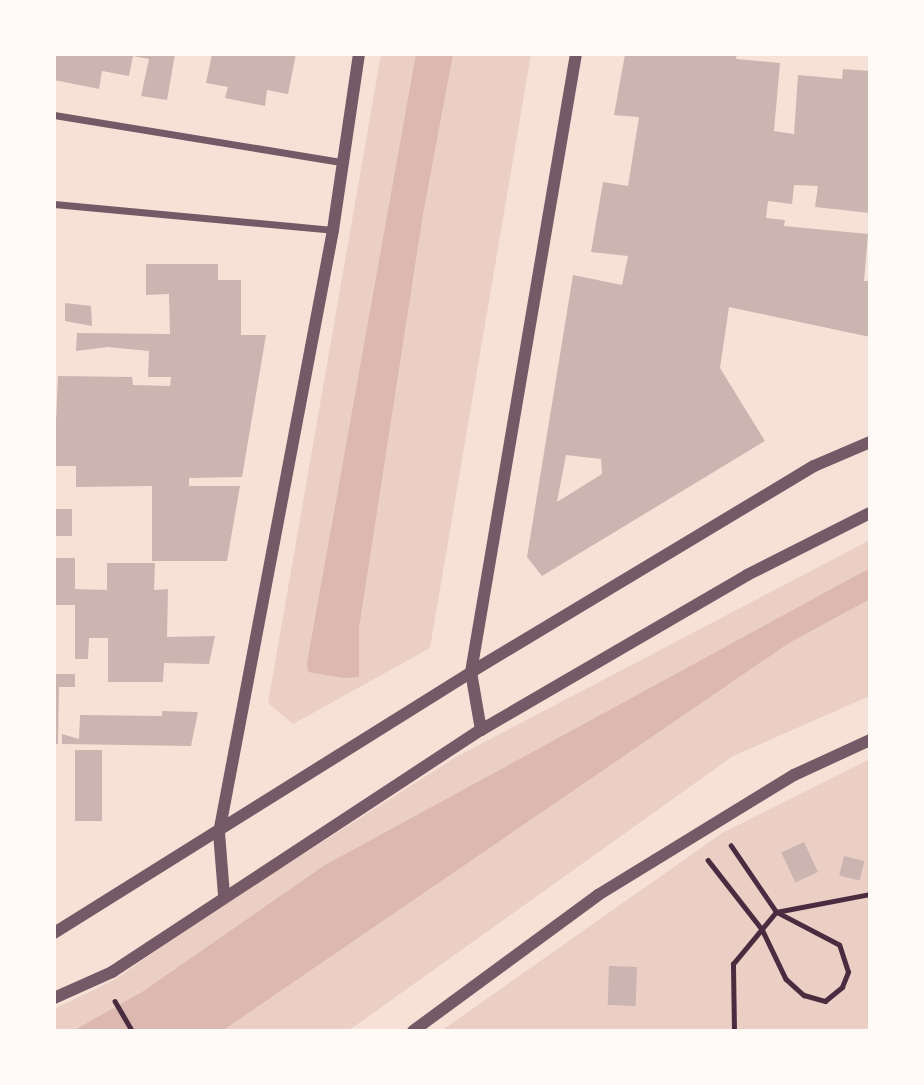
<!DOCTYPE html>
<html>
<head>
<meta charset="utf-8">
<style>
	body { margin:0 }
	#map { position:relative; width:924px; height:1085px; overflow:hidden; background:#f7e1d7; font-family:"Nunito Sans",sans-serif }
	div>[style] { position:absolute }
	.green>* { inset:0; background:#ebcfc5 }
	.water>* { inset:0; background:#dcb8b0 }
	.building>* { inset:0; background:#ccb4b1; transform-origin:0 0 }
	.path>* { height:4.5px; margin:-2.25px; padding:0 2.25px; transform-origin:2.25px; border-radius:2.25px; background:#4a2c40 }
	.minor>* { height:7px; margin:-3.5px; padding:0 3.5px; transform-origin:3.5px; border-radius:3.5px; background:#755966 }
	.tertiary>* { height:12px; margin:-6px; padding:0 6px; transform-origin:6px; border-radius:6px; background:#755966 }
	span { translate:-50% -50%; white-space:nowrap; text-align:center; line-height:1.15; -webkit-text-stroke:7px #fffaf5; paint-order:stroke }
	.frame { position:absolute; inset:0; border:56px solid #fffaf5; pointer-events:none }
</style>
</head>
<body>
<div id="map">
	<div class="green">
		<i style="clip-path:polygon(381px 54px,531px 54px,430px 648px,293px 724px,268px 703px)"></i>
		<i style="clip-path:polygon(870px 540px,870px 696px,733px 756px,348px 1031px,54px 1031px,54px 1009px,116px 979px,195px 923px,456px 757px)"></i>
		<i style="clip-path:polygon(870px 759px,870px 1031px,441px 1031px,722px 833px)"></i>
	</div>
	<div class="water">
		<i style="clip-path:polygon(416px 54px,453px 54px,423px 214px,359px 628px,359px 677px,343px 678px,308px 672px,307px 663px)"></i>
		<i style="clip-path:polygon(870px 568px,870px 599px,789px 643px,222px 1031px,73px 1031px,142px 992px,325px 865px)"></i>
	</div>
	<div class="building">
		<i style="clip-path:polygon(54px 54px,175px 54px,167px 100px,141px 96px,149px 59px,133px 56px,129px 76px,102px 71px,99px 89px,54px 80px)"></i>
		<i style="clip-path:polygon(212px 54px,296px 54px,288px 94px,267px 90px,265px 106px,225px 98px,228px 87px,206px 83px)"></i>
		<i style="clip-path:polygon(evenodd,625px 54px,737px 54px,736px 59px,780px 63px,774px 131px,794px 134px,798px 75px,842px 79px,843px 69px,870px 71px,870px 213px,815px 207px,818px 186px,794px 185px,792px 204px,768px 201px,766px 218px,785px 220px,784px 226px,868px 234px,864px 281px,870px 281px,870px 337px,729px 307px,720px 368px,765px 441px,542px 576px,527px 557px,573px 275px,622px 285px,628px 256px,591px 252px,603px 182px,628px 186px,639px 117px,614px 115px,625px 54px,566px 455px,601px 459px,602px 474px,557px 502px,566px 455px)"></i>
		<i style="clip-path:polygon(146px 264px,218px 264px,218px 280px,241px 280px,241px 335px,266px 335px,242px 477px,189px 478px,189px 486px,240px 486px,227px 561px,152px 561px,152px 486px,76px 487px,76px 466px,54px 466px,58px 376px,132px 377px,133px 385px,170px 386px,171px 377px,148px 377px,149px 351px,108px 347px,76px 351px,77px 333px,170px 334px,169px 294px,146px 295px)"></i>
		<i style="clip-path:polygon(65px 303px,91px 306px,92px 326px,65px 321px)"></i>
		<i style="left:54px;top:509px;width:18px;height:27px"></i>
		<i style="clip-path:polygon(54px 558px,75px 558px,75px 589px,107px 590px,107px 563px,155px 563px,154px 590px,168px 589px,167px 637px,215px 636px,209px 664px,164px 663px,163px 682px,108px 682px,108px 638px,89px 638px,88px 659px,75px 659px,75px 605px,54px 605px)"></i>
		<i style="clip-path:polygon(54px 674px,75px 674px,75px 687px,59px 687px,58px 744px,54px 744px)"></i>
		<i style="clip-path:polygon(162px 711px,198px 712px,191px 746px,62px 744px,62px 734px,79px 739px,80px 715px,162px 716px)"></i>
		<i style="left:75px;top:750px;width:27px;height:71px"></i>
		<i style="left:804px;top:842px;width:33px;height:25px;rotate:65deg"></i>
		<i style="left:844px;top:856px;width:21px;height:20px;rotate:14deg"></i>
		<i style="left:609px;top:966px;width:28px;height:39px;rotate:2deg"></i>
	</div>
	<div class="path">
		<i style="left:708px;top:860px;width:88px;rotate:52deg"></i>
		<i style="left:762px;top:929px;width:55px;rotate:64.4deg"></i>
		<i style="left:786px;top:979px;width:24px;rotate:42deg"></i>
		<i style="left:804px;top:995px;width:22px;rotate:16deg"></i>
		<i style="left:825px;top:1001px;width:22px;rotate:-39deg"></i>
		<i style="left:842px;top:987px;width:16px;rotate:-68deg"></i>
		<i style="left:848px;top:972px;width:28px;rotate:-108deg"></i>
		<i style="left:839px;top:945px;width:71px;rotate:-152.4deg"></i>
		<i style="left:776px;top:912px;width:80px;rotate:-124.3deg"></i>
		<i style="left:115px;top:1001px;width:34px;rotate:60deg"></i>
		<i style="left:734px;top:1031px;width:67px;rotate:-90.9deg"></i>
		<i style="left:733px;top:964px;width:67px;rotate:-50.4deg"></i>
		<i style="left:776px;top:912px;width:96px;rotate:-10.8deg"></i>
	</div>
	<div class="minor">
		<i style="left:54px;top:115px;width:292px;rotate:9.3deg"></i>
		<i style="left:54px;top:204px;width:280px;rotate:5.3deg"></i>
	</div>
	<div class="tertiary">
		<i style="left:481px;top:730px;width:59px;rotate:-99.8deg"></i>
		<i style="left:471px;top:672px;width:627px;rotate:-80.36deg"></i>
		<i style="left:224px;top:895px;width:62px;rotate:-94.6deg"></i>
		<i style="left:219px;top:833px;width:614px;rotate:-79.29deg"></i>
		<i style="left:333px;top:230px;width:178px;rotate:-81.6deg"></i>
		<i style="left:54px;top:933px;width:492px;rotate:-32deg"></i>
		<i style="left:471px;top:672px;width:400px;rotate:-31deg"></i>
		<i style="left:814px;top:466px;width:61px;rotate:-23.2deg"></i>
		<i style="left:54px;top:998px;width:64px;rotate:-24.1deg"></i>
		<i style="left:112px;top:972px;width:441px;rotate:-33.3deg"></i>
		<i style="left:481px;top:730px;width:308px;rotate:-30.2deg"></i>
		<i style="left:747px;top:575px;width:138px;rotate:-26.8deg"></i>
		<i style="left:413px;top:1031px;width:230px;rotate:-36.3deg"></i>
		<i style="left:598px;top:895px;width:230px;rotate:-31.5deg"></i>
		<i style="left:794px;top:775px;width:84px;rotate:-24.7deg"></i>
	</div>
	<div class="frame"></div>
</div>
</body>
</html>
